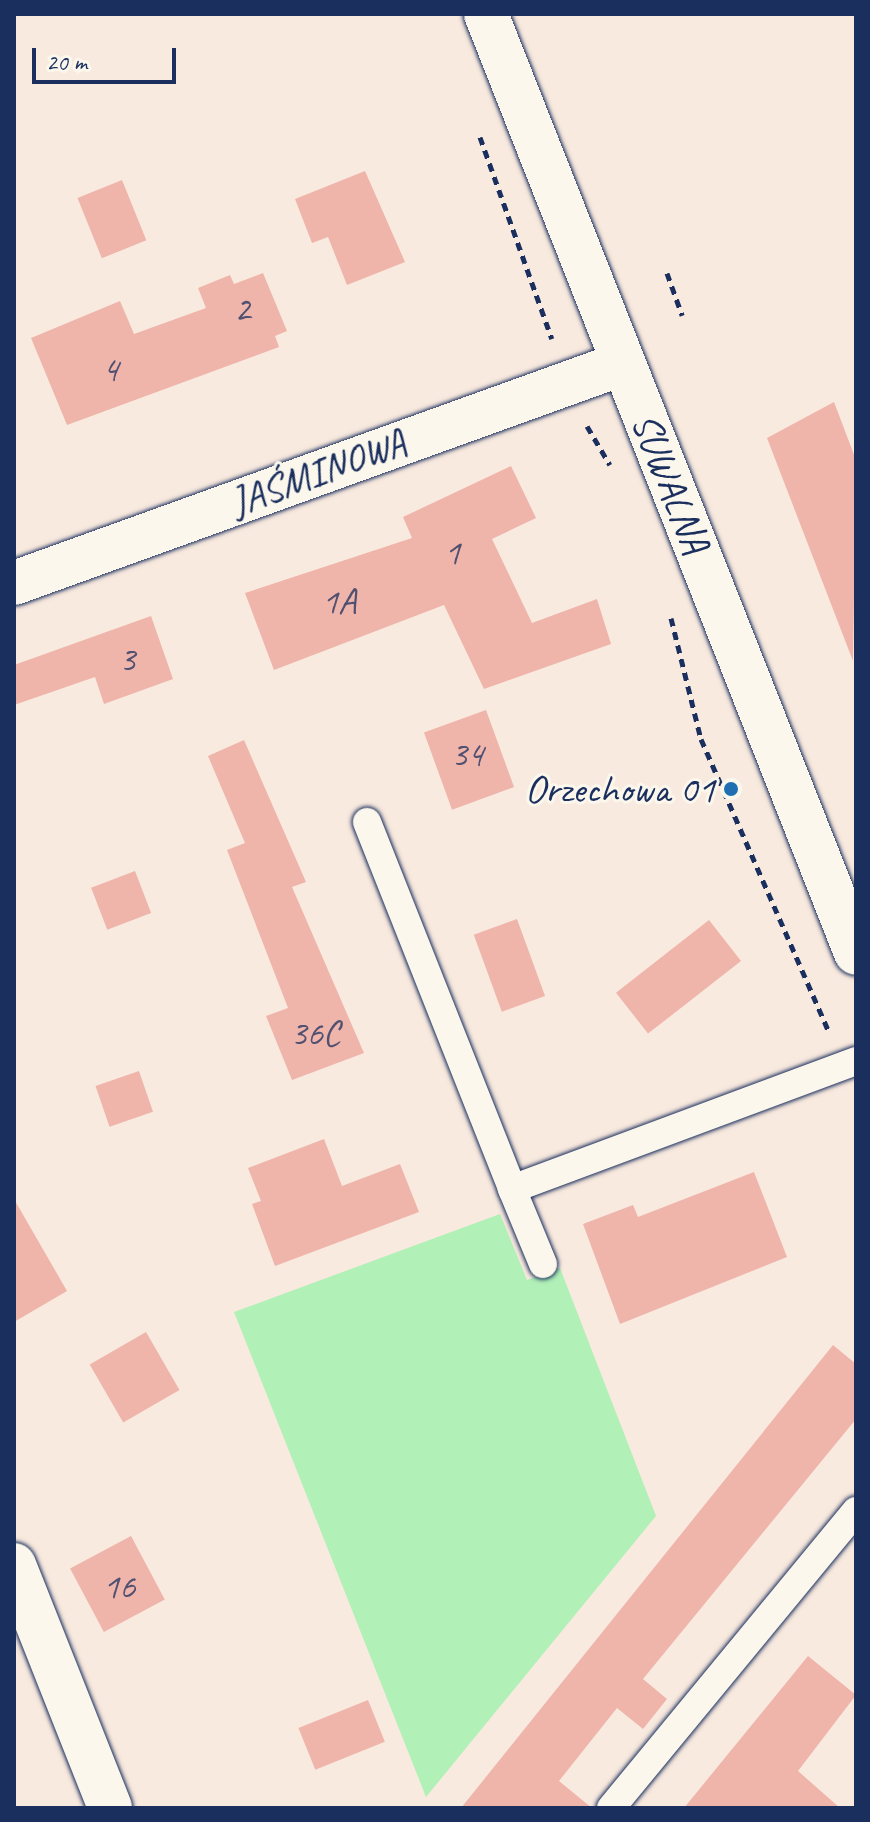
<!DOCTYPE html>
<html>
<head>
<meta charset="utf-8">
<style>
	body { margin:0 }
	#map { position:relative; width:870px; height:1822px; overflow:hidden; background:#f9eadf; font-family:Caveat,sans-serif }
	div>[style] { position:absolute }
	.green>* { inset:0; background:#b1f0b7 }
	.building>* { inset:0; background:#efb4aa; transform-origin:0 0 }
	.path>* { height:5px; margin-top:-2.5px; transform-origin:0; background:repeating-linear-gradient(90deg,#1b2f5e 0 8px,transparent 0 14px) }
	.roads { filter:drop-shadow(0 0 2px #1b2f5e) drop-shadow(0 0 2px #1b2f5e) }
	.lane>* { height:28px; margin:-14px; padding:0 14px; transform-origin:14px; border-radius:14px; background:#fbf7ec }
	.street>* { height:44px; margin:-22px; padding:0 22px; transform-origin:22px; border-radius:22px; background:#fbf7ec }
	.secondary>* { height:44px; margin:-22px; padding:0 22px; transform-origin:22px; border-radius:22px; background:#fbf7ec }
	.dots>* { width:22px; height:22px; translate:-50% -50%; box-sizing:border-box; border:4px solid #fbf7ec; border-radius:50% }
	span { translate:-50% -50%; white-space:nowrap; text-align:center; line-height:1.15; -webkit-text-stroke:6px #fbf7ec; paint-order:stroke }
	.number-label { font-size:36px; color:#505071 }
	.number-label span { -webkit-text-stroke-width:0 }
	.street-label { font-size:40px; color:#1b2f5e }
	.poi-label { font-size:40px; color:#1b2f5e }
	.right { translate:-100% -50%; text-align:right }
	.frame { position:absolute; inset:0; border:16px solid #1b2f5e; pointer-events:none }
	.scale { position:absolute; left:32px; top:48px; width:144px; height:36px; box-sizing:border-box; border:4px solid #1b2f5e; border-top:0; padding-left:10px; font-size:24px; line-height:28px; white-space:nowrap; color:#1b2f5e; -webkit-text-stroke:6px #fbf7ec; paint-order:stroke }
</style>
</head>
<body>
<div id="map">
	<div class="green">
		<i style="clip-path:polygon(500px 1214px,527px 1280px,560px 1268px,656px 1516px,426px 1797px,234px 1312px)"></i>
	</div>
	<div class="building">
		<i style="clip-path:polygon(365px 171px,405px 262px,347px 285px,328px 237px,312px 243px,295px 199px)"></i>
		<i style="left:122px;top:180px;width:65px;height:48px;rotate:68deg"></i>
		<i style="clip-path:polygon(263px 273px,287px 331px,275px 336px,279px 347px,67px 425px,31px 338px,120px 301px,134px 334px,206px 308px,198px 288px,230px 275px,234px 284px)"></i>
		<i style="clip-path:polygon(834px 402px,856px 460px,853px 661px,767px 438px)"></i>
		<i style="clip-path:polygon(511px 466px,536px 518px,492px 539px,532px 623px,597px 599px,611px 644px,484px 689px,444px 605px,274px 670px,245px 593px,412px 538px,403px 517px)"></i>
		<i style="clip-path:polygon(151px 616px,173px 679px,104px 704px,95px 677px,14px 705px,14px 665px)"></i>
		<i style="left:486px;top:710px;width:82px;height:66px;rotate:70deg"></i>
		<i style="clip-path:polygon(244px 740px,306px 882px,292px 887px,364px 1053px,292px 1080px,266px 1016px,288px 1008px,227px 850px,245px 843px,208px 756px)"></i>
		<i style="left:135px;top:871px;width:45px;height:47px;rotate:69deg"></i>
		<i style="left:517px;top:919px;width:82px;height:46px;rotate:70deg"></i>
		<i style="left:709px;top:920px;width:52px;height:118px;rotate:52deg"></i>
		<i style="left:139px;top:1071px;width:43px;height:46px;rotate:71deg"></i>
		<i style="clip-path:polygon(324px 1139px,342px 1186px,400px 1164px,419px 1212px,275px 1266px,252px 1204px,261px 1201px,248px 1168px)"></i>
		<i style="clip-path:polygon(754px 1172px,787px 1257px,620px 1324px,583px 1224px,633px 1205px,638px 1217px)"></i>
		<i style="clip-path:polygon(14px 1199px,67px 1291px,14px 1322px)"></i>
		<i style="left:146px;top:1332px;width:67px;height:65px;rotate:60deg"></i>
		<i style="clip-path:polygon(833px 1345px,856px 1364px,856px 1419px,643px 1679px,667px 1699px,643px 1729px,617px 1708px,559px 1781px,592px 1808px,461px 1808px)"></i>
		<i style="left:131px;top:1536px;width:72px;height:69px;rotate:62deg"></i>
		<i style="clip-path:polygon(808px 1656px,856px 1695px,798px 1771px,840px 1808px,684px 1808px)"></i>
		<i style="left:368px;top:1700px;width:45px;height:75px;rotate:68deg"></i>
	</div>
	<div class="path">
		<i style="left:480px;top:137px;width:214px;rotate:70.4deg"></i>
		<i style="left:667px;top:273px;width:45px;rotate:70.3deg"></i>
		<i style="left:587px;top:426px;width:45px;rotate:59.5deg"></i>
		<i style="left:671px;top:618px;width:125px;rotate:76.1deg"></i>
		<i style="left:701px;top:739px;width:318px;rotate:66.4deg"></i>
	</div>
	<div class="roads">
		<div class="lane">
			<i style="left:367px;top:822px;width:395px;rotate:68.4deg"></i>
			<i style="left:543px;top:1264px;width:81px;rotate:-112.5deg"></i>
			<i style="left:512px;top:1189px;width:367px;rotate:-20.4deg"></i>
			<i style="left:611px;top:1808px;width:385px;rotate:-50.5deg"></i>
		</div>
		<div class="street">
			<i style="left:14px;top:583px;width:648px;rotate:-19.83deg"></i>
			<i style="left:14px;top:1565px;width:261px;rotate:68.4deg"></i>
		</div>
		<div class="secondary">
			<i style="left:486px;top:14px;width:1009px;rotate:68.49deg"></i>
		</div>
	</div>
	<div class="dots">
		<i style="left:731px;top:789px;background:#1f6fb2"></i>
	</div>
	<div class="number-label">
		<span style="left:242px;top:310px">2</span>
		<span style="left:110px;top:370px">4</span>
		<span style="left:452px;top:553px">1</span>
		<span style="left:339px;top:602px">1A</span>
		<span style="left:127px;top:660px">3</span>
		<span style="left:467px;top:755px">34</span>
		<span style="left:315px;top:1034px">36C</span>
		<span style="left:119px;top:1587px">16</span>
	</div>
	<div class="street-label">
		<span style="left:318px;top:472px;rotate:-20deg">JAŚMINOWA</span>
		<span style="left:671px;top:483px;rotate:68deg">SUWALNA</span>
	</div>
	<div class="poi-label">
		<span class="right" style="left:715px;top:789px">Orzechowa 01</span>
	</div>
	<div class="frame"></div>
	<div class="scale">20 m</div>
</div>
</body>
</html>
